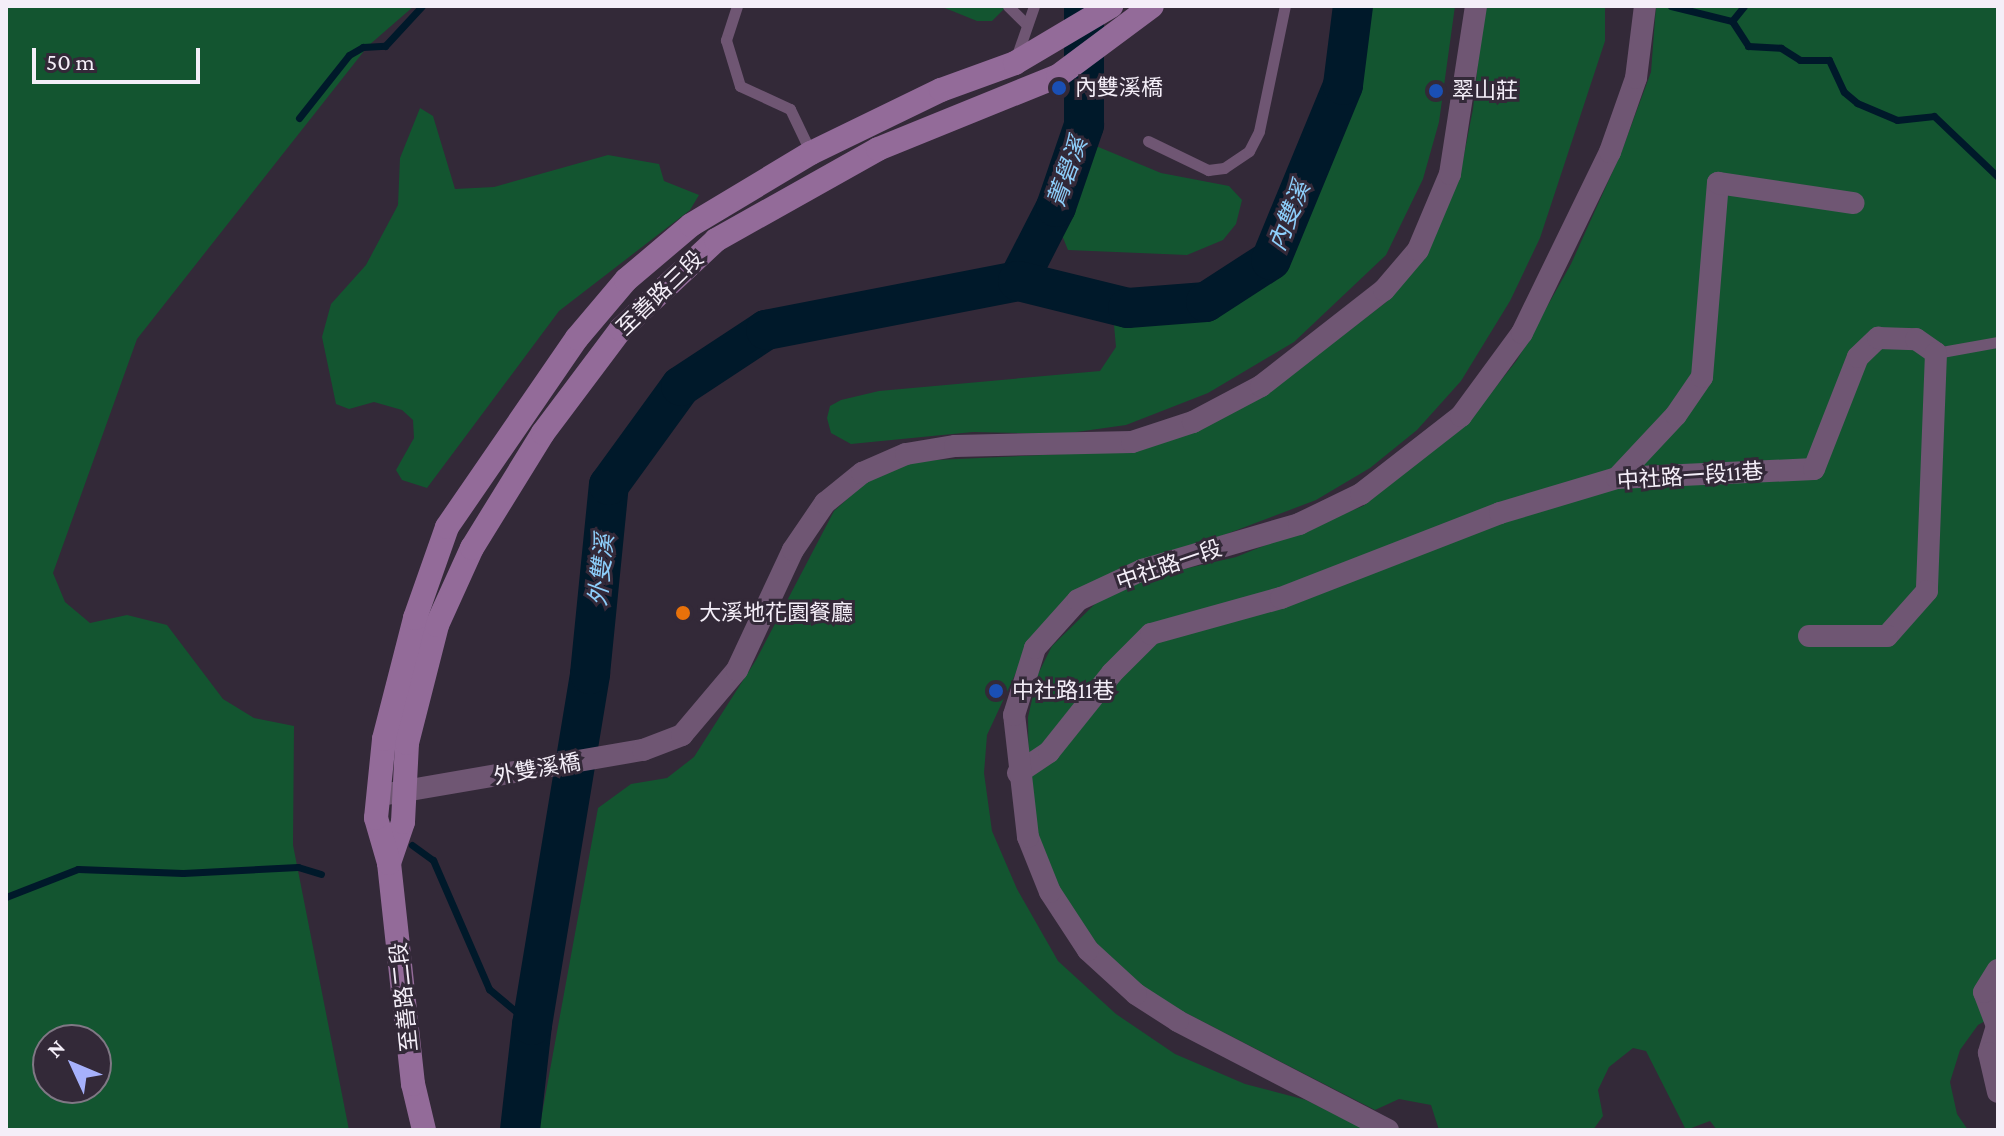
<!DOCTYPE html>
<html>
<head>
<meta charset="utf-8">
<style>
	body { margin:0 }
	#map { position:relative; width:2004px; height:1136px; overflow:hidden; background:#332938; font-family:"Crimson Pro","Noto Sans TC",serif }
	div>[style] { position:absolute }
	.green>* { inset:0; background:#135530 }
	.stream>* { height:7px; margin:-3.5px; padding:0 3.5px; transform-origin:3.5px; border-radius:3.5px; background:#00192a }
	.river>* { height:40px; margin:-20px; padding:0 20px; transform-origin:20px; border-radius:20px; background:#00192a }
	.lane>* { height:11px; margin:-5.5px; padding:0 5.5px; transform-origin:5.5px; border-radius:5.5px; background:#6f5673 }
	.street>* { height:22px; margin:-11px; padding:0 11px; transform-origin:11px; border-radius:11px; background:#6f5673 }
	.secondary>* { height:24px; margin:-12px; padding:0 12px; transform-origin:12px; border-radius:12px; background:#936b99 }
	.dots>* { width:22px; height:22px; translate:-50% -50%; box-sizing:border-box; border:4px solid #332938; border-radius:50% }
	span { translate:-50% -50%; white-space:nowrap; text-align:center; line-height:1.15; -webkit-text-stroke:6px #332938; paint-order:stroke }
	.poi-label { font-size:22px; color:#f4eef8 }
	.left { translate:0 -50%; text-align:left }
	.street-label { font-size:22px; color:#f4eef8 }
	.water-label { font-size:24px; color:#8dcefa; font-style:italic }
	.frame { position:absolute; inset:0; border:8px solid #f4eef8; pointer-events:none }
	.north { position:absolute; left:32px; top:1024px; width:80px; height:80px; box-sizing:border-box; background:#332938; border:2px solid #807885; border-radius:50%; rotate:314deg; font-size:22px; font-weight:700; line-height:32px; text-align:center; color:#f4eef8 }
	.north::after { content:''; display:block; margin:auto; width:28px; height:36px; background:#a6b1fc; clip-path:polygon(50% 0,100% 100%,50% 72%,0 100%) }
	.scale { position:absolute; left:32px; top:48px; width:168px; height:36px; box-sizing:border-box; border:4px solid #f4eef8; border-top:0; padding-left:10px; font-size:24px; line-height:28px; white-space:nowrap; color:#f4eef8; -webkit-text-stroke:6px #332938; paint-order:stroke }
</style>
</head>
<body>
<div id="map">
	<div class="green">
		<i style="clip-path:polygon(evenodd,6px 6px,414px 6px,368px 46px,137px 339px,53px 573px,65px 602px,90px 623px,127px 615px,167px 625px,223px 699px,254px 718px,294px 726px,293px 845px,349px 1130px,6px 1130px,6px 6px,96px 1040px,96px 1088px,48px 1088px,48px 1040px,96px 1040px)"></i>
		<i style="clip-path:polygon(940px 6px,1007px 6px,992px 21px,977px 21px)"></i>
		<i style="clip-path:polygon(1373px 6px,1455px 6px,1439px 122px,1423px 179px,1386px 255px,1294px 342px,1208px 393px,1126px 425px,1062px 434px,973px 432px,851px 444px,831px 433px,827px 418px,830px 406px,841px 400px,879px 391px,1100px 371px,1116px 347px,1114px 325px,1139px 315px,1175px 314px,1208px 305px,1268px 276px,1292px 240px,1358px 75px)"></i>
		<i style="clip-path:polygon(1484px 6px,1605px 6px,1605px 41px,1540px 238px,1510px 301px,1461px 381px,1417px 430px,1370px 468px,1316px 500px,1187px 549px,1032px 638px,987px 735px,984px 773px,992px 831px,1017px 889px,1058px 961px,1116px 1014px,1175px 1054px,1245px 1084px,1306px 1100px,1367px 1130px,539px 1130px,598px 808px,631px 784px,667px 778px,694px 757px,756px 660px,834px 511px,865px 483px,915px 461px,1130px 451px,1321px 352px,1385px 303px,1419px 263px,1459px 180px,1473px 109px)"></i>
		<i style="clip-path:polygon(1656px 6px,1998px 6px,1998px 1014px,1978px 1025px,1960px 1050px,1950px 1082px,1957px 1114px,1968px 1130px,1717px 1130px,1710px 1121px,1686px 1130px,1646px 1051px,1633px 1048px,1609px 1067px,1598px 1090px,1603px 1116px,1593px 1130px,1439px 1130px,1431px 1105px,1399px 1099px,1375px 1110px,1143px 991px,1107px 957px,1069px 906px,1042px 851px,1029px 790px,1028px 717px,1038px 674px,1052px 646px,1101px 598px,1141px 579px,1236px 557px,1363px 506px,1468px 422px,1517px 360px,1571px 264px,1621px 153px,1651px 72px)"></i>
		<i style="clip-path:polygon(420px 108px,433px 116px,455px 189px,494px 187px,608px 155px,659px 164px,664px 181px,699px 195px,690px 210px,559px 311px,427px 488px,402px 480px,396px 470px,414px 438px,413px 420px,402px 410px,374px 402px,349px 409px,336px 404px,322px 337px,331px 304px,366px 265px,398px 205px,400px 158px)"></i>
		<i style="clip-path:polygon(1096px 146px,1161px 173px,1229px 186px,1242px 200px,1236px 224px,1223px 240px,1187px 255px,1068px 250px,1059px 228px,1083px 154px,1087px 147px)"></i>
	</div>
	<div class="stream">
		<i style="left:1671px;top:6px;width:63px;rotate:13.8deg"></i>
		<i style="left:1732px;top:21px;width:30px;rotate:57deg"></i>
		<i style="left:1748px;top:46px;width:33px;rotate:3deg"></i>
		<i style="left:1781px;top:48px;width:22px;rotate:32deg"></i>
		<i style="left:1800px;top:60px;width:29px"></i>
		<i style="left:1829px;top:60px;width:35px;rotate:65deg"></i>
		<i style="left:1844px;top:92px;width:17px;rotate:40deg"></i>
		<i style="left:1857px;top:103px;width:43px;rotate:23deg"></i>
		<i style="left:1897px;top:120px;width:37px;rotate:-6deg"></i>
		<i style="left:1934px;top:116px;width:88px;rotate:43.6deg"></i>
		<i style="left:1732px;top:21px;width:19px;rotate:-51deg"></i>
		<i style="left:299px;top:118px;width:80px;rotate:-51.6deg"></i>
		<i style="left:349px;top:55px;width:16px;rotate:-30deg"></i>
		<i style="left:363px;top:47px;width:22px;rotate:-3deg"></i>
		<i style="left:385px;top:46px;width:54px;rotate:-47.2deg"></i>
		<i style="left:412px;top:845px;width:26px;rotate:36deg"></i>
		<i style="left:433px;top:860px;width:141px;rotate:66.5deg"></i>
		<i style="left:489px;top:989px;width:56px;rotate:39.9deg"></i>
		<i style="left:6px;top:897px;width:77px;rotate:-21.3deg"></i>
		<i style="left:78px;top:869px;width:105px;rotate:2.2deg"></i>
		<i style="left:183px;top:873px;width:115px;rotate:-3deg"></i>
		<i style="left:298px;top:867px;width:24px;rotate:17deg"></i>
	</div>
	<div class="river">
		<i style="left:1018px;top:281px;width:83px;rotate:-62.8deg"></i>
		<i style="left:1056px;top:207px;width:87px;rotate:-71.1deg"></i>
		<i style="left:1084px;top:125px;width:119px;rotate:-90deg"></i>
		<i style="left:520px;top:1130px;width:106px;rotate:-83.5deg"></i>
		<i style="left:532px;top:1025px;width:356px;rotate:-80.6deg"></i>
		<i style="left:590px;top:674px;width:190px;rotate:-84.3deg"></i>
		<i style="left:609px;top:485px;width:122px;rotate:-54deg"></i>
		<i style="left:681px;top:386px;width:102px;rotate:-33.4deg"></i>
		<i style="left:766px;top:330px;width:257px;rotate:-11deg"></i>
		<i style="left:1018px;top:281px;width:113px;rotate:13.8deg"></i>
		<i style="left:1128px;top:308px;width:78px;rotate:-4.4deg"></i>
		<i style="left:1206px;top:302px;width:77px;rotate:-32.9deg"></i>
		<i style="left:1271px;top:260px;width:189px;rotate:-67.6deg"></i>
		<i style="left:1343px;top:85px;width:80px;rotate:-82.8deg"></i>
	</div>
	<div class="lane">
		<i style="left:737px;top:6px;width:36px;rotate:108deg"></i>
		<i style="left:726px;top:40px;width:48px;rotate:73.1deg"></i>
		<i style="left:740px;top:86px;width:55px;rotate:24.7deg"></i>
		<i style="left:790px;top:109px;width:49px;rotate:64.5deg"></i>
		<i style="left:1008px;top:6px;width:24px;rotate:45deg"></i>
		<i style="left:1016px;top:58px;width:55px;rotate:-70.9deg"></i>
		<i style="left:1148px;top:141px;width:67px;rotate:25.8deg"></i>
		<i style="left:1208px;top:170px;width:16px;rotate:-7deg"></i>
		<i style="left:1224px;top:168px;width:30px;rotate:-34deg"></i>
		<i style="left:1249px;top:151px;width:22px;rotate:-63deg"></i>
		<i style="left:1259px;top:131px;width:128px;rotate:-78.3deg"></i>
		<i style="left:1936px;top:353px;width:63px;rotate:-10.1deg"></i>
	</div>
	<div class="street">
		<i style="left:1617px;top:478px;width:86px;rotate:-46.9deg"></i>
		<i style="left:1676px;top:415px;width:46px;rotate:-55.6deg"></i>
		<i style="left:1702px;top:377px;width:195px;rotate:-85.3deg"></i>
		<i style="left:1718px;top:183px;width:137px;rotate:8.4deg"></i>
		<i style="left:1018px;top:773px;width:37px;rotate:-34deg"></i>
		<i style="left:1049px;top:752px;width:101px;rotate:-51.4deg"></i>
		<i style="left:1112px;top:673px;width:55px;rotate:-45deg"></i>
		<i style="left:1151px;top:634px;width:135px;rotate:-15.5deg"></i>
		<i style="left:1281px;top:598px;width:235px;rotate:-21.2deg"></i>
		<i style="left:1500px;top:513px;width:122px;rotate:-16.7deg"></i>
		<i style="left:1617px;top:478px;width:197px;rotate:-2.6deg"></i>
		<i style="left:1814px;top:469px;width:120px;rotate:-68.6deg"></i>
		<i style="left:1858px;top:357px;width:28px;rotate:-44deg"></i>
		<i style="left:1878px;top:338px;width:38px;rotate:2deg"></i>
		<i style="left:1916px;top:339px;width:24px;rotate:35deg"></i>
		<i style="left:1936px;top:353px;width:238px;rotate:92.2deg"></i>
		<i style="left:1927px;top:591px;width:60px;rotate:131.6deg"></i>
		<i style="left:1887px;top:636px;width:78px;rotate:180deg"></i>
		<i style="left:387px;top:794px;width:260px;rotate:-9.8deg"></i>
		<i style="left:643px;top:750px;width:42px;rotate:-21deg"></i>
		<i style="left:682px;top:735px;width:85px;rotate:-49.8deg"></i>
		<i style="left:737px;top:670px;width:132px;rotate:-65deg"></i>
		<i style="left:793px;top:550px;width:57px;rotate:-55.8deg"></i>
		<i style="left:825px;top:503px;width:48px;rotate:-39deg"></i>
		<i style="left:862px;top:473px;width:48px;rotate:-23.4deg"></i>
		<i style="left:906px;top:454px;width:50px;rotate:-9.3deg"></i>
		<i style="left:955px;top:446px;width:177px;rotate:-1.3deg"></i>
		<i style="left:1132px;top:442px;width:64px;rotate:-18.2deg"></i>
		<i style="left:1193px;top:422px;width:77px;rotate:-27.9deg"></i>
		<i style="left:1261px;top:386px;width:156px;rotate:-38deg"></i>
		<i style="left:1384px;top:290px;width:52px;rotate:-49.6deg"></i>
		<i style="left:1418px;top:250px;width:82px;rotate:-67.2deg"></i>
		<i style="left:1450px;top:174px;width:170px;rotate:-81.2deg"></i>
		<i style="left:1997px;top:1026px;width:28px;rotate:107deg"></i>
		<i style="left:1989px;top:1053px;width:40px;rotate:77deg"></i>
		<i style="left:1997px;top:1026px;width:36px;rotate:-111deg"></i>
		<i style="left:1984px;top:992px;width:26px;rotate:-58deg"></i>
		<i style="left:1388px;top:1130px;width:237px;rotate:-152.6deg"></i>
		<i style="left:1178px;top:1021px;width:50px;rotate:-147.3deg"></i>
		<i style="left:1136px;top:994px;width:65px;rotate:-137.5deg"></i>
		<i style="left:1088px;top:950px;width:69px;rotate:-123.2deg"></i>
		<i style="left:1050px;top:892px;width:59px;rotate:-111.8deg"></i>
		<i style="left:1028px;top:837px;width:123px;rotate:-96.5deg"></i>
		<i style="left:1014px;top:715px;width:70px;rotate:-72.6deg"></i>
		<i style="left:1035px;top:648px;width:64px;rotate:-48.1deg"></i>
		<i style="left:1078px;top:600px;width:71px;rotate:-25.1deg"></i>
		<i style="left:1142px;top:570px;width:164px;rotate:-16.3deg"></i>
		<i style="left:1299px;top:524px;width:69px;rotate:-25.8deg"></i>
		<i style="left:1361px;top:494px;width:127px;rotate:-38deg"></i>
		<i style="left:1461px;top:416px;width:103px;rotate:-53.7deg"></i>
		<i style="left:1522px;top:333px;width:201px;rotate:-64.1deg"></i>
		<i style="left:1610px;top:152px;width:78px;rotate:-70.6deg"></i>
		<i style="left:1636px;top:78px;width:73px;rotate:-82.9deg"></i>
	</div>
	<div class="secondary">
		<i style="left:389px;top:863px;width:43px;rotate:-71.1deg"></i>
		<i style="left:403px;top:822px;width:79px;rotate:-87.1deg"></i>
		<i style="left:407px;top:743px;width:122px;rotate:-75.7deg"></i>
		<i style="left:437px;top:625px;width:85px;rotate:-65.6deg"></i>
		<i style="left:472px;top:548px;width:135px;rotate:-58.3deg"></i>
		<i style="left:543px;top:433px;width:130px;rotate:-53.1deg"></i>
		<i style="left:621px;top:329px;width:130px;rotate:-43.1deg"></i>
		<i style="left:716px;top:240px;width:186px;rotate:-29.3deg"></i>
		<i style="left:878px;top:149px;width:194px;rotate:-22.1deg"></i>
		<i style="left:1058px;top:76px;width:117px;rotate:-36.7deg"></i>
		<i style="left:424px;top:1130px;width:47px;rotate:-103.4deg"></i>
		<i style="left:413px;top:1084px;width:222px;rotate:-96.2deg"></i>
		<i style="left:389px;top:863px;width:47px;rotate:-106.1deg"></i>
		<i style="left:376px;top:818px;width:79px;rotate:-84.2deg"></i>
		<i style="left:384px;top:739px;width:125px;rotate:-75.6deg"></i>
		<i style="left:415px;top:618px;width:96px;rotate:-70.6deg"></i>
		<i style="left:447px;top:527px;width:229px;rotate:-55.5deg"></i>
		<i style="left:577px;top:338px;width:76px;rotate:-49.8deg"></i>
		<i style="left:626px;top:280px;width:85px;rotate:-40.2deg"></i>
		<i style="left:691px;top:225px;width:140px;rotate:-31deg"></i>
		<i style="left:811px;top:153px;width:144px;rotate:-25.9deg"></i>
		<i style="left:941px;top:90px;width:79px;rotate:-20deg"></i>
		<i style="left:1015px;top:63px;width:112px;rotate:-30.7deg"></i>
	</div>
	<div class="dots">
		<i style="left:1059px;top:88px;background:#1a4fb4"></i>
		<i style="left:1436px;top:91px;background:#1a4fb4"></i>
		<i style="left:683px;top:613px;background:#e8710a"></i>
		<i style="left:996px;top:691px;background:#1a4fb4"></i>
	</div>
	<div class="poi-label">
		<span class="left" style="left:1075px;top:88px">內雙溪橋</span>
		<span class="left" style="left:1452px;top:91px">翠山莊</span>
		<span class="left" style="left:699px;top:613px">大溪地花園餐廳</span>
		<span class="left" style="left:1012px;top:691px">中社路11巷</span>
	</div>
	<div class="street-label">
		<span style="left:660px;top:293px;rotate:-44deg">至善路三段</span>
		<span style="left:1690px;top:476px;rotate:-4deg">中社路一段11巷</span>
		<span style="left:1169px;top:565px;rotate:-19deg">中社路一段</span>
		<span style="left:537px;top:769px;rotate:-10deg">外雙溪橋</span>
		<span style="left:404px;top:997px;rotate:-96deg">至善路二段</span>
	</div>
	<div class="water-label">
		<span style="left:1067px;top:172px;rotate:-70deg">菁礐溪</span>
		<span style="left:1289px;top:216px;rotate:-68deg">內雙溪</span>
		<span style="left:601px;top:570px;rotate:-84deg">外雙溪</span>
	</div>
	<div class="frame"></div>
	<div class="north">N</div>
	<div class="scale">50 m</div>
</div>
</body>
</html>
